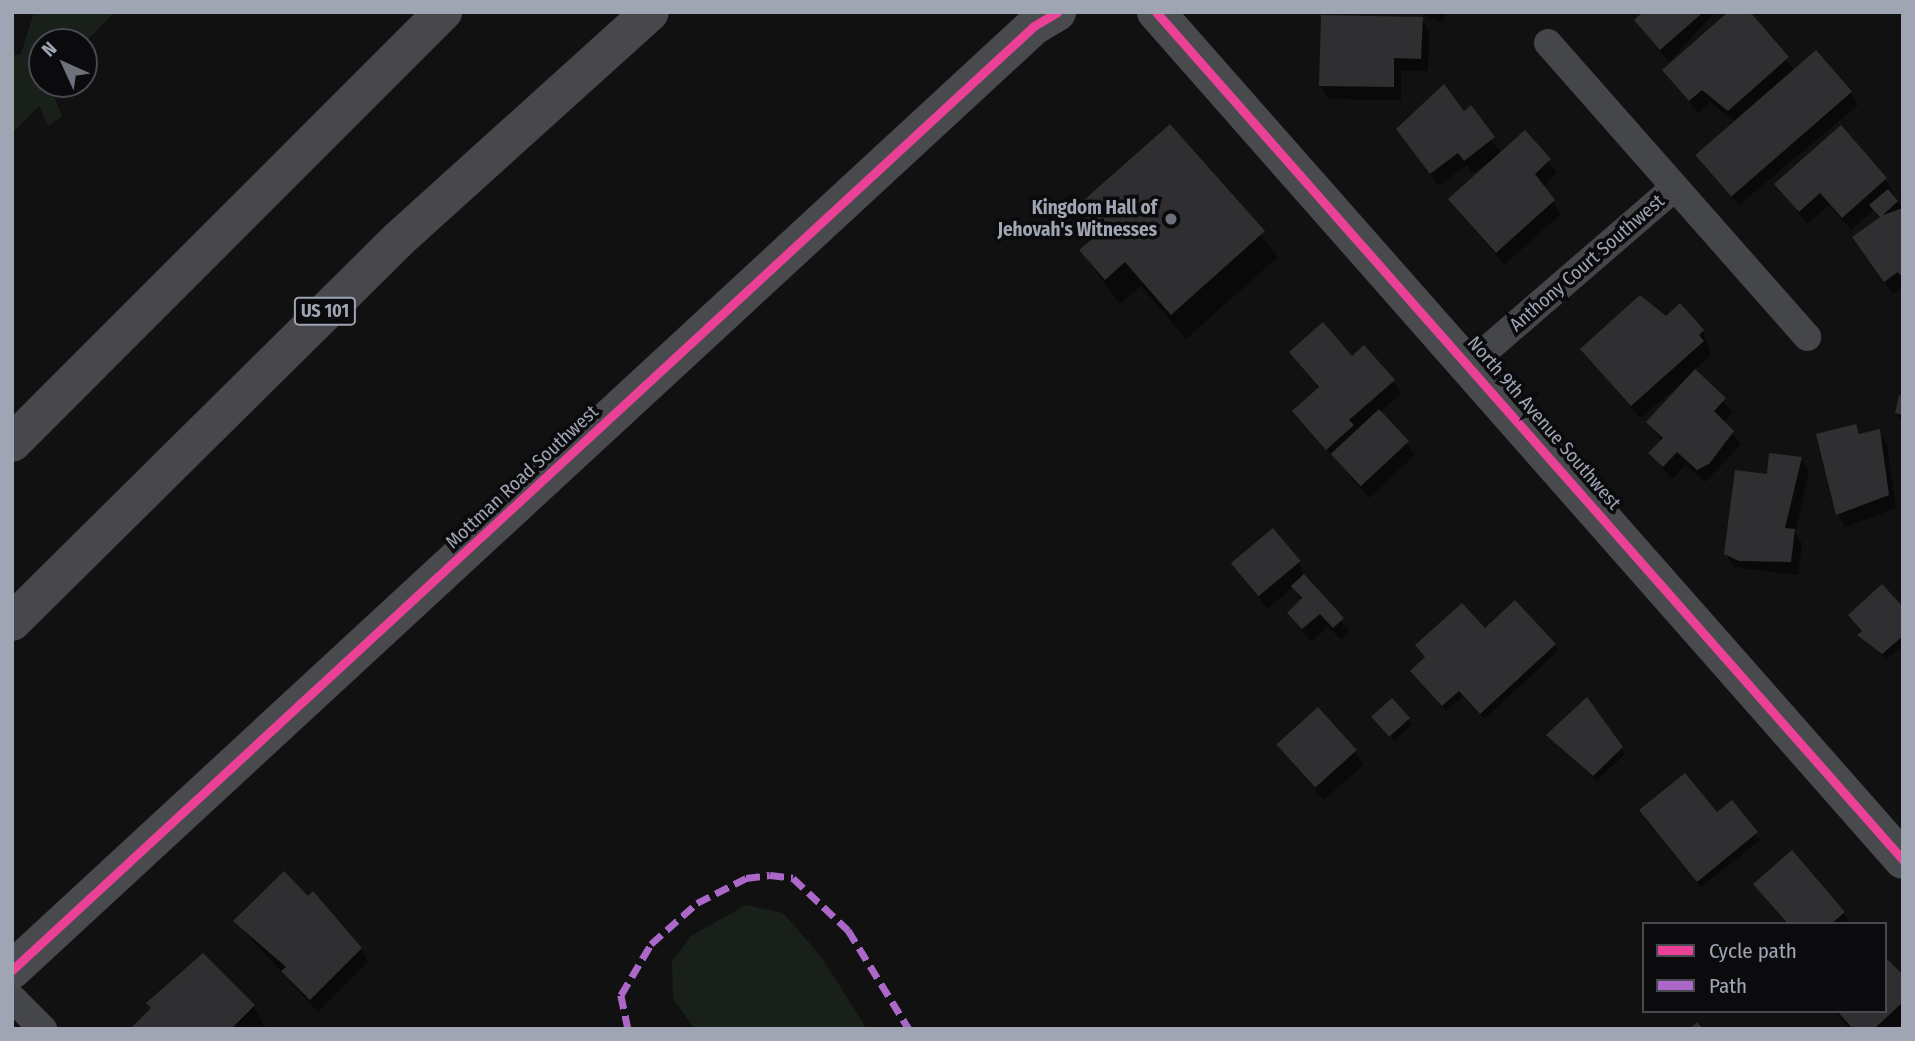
<!DOCTYPE html>
<html>
<head>
<meta charset="utf-8">
<style>
	body { margin:0 }
	#map { position:relative; width:1915px; height:1041px; overflow:hidden; background:#111; font-family:"Fira Sans Condensed",sans-serif }
	div>[style] { position:absolute }
	.green>* { inset:0; background:#19201a }
	.shadow>* { inset:0; background:#0007 }
	.building>* { inset:0; background:#2f2f31; transform-origin:0 0 }
	.street>* { height:28px; margin:-14px; padding:0 14px; transform-origin:14px; border-radius:14px; background:#45464a }
	.secondary>* { height:38px; margin:-19px; padding:0 19px; transform-origin:19px; border-radius:19px; background:#494a4e }
	.highway>* { height:38px; margin:-19px; padding:0 19px; transform-origin:19px; border-radius:19px; background:#47474c }
	.quiet>* { height:7px; margin-top:-3.5px; transform-origin:0; background:repeating-linear-gradient(90deg,#ac68c9 0 14px,transparent 0 21px) }
	.cycleway>* { height:9px; margin:-4.5px; padding:0 4.5px; transform-origin:4.5px; border-radius:4.5px; background:#ea4096 }
	.dots>* { width:19px; height:19px; translate:-50% -50%; box-sizing:border-box; border:4px solid #0b0b0d; border-radius:50% }
	span { translate:-50% -50%; white-space:nowrap; text-align:center; line-height:1.15; -webkit-text-stroke:7px #0b0b0d; paint-order:stroke }
	.shield-label span { padding:2px 5px; background:#0b0b0d; border:2px solid; border-radius:5px; -webkit-text-stroke-width:0 }
	.shield-label { font-size:18px; color:#a0a5b4; font-weight:700 }
	.poi-label { font-size:19px; color:#a0a5b4; font-weight:700 }
	.right { translate:-100% -50%; text-align:right }
	.street-label { font-size:19px; color:#a0a5b4 }
	.frame { position:absolute; inset:0; border:14px solid #a0a5b4; pointer-events:none }
	.legend { position:absolute; left:1642px; top:922px; width:245px; height:91px; box-sizing:border-box; background:#0b0b0d; border:2px solid #474950; margin:0; padding:9px 12px; list-style:none; font-size:21px; color:#a0a5b4 }
	.legend li { display:flex; align-items:center; gap:14px; height:35px }
	.legend b { width:35px; border:2px solid #474950 }
	.north { position:absolute; left:28px; top:28px; width:70px; height:70px; box-sizing:border-box; background:#0b0b0d; border:2px solid #474950; border-radius:50%; rotate:315deg; font-size:19px; font-weight:700; line-height:28px; text-align:center; color:#a0a5b4 }
	.north::after { content:''; display:block; margin:auto; width:24px; height:32px; background:#6e717b; clip-path:polygon(50% 0,100% 100%,50% 72%,0 100%) }
</style>
</head>
<body>
<div id="map">
	<div class="green">
		<i style="clip-path:polygon(34px 12px,115px 12px,86px 41px,84px 55px,84px 42px,42px 42px,42px 84px,49px 84px,62px 116px,48px 126px,39px 106px,12px 133px,12px 55px,21px 54px)"></i>
		<i style="clip-path:polygon(746px 905px,783px 913px,820px 955px,867px 1029px,695px 1029px,673px 999px,672px 962px,691px 936px)"></i>
	</div>
	<div class="shadow">
		<i style="clip-path:polygon(1419px 12px,1447px 12px,1442px 23px)"></i>
		<i style="clip-path:polygon(1644px 12px,1715px 12px,1669px 62px,1636px 20px)"></i>
		<i style="clip-path:polygon(1747px 12px,1794px 70px,1850px 92px,1858px 105px,1739px 205px,1696px 154px,1734px 121px,1710px 102px,1698px 113px,1664px 71px)"></i>
		<i style="clip-path:polygon(1422px 19px,1429px 32px,1428px 71px,1401px 71px,1401px 100px,1328px 99px,1321px 85px)"></i>
		<i style="clip-path:polygon(1464px 113px,1502px 153px,1525px 132px,1557px 173px,1543px 187px,1561px 214px,1504px 265px,1450px 200px,1493px 161px,1473px 173px,1467px 165px,1439px 186px,1398px 130px)"></i>
		<i style="clip-path:polygon(1170px 126px,1278px 257px,1186px 339px,1141px 286px,1120px 304px,1081px 251px,1097px 237px,1079px 207px)"></i>
		<i style="clip-path:polygon(1885px 179px,1903px 209px,1903px 287px,1893px 294px,1854px 238px,1883px 221px,1874px 209px,1851px 230px,1829px 205px,1807px 224px,1776px 184px)"></i>
		<i style="clip-path:polygon(1666px 319px,1703px 331px,1711px 355px,1694px 370px,1733px 412px,1723px 422px,1741px 445px,1705px 482px,1686px 464px,1672px 479px,1650px 453px,1662px 441px,1648px 422px,1688px 378px,1640px 418px,1582px 349px)"></i>
		<i style="clip-path:polygon(1291px 352px,1393px 381px,1401px 394px,1380px 412px,1415px 455px,1369px 498px,1294px 411px,1319px 389px)"></i>
		<i style="clip-path:polygon(1903px 394px,1903px 423px,1896px 413px)"></i>
		<i style="clip-path:polygon(1855px 426px,1861px 436px,1879px 431px,1887px 444px,1896px 508px,1845px 527px,1838px 514px)"></i>
		<i style="clip-path:polygon(1801px 459px,1809px 472px,1795px 532px,1802px 544px,1798px 575px,1734px 567px,1726px 554px,1768px 476px)"></i>
		<i style="clip-path:polygon(1300px 562px,1304px 578px,1350px 632px,1341px 640px,1328px 626px,1311px 642px,1289px 613px,1301px 601px,1293px 587px,1268px 609px,1234px 565px)"></i>
		<i style="clip-path:polygon(1903px 610px,1903px 645px,1887px 659px,1859px 636px)"></i>
		<i style="clip-path:polygon(1555px 645px,1558px 651px,1484px 719px,1463px 696px,1446px 711px,1412px 672px)"></i>
		<i style="clip-path:polygon(1374px 717px,1408px 719px,1412px 725px,1394px 741px)"></i>
		<i style="clip-path:polygon(1548px 735px,1622px 748px,1625px 754px,1597px 781px)"></i>
		<i style="clip-path:polygon(1278px 745px,1355px 751px,1363px 765px,1324px 800px)"></i>
		<i style="clip-path:polygon(1717px 815px,1761px 839px,1701px 887px,1644px 817px)"></i>
		<i style="clip-path:polygon(1756px 884px,1844px 913px,1850px 924px,1786px 924px)"></i>
		<i style="clip-path:polygon(235px 921px,361px 949px,368px 962px,318px 1012px)"></i>
		<i style="clip-path:polygon(1887px 961px,1903px 978px,1903px 1022px,1896px 1029px,1850px 1029px,1834px 1011px,1885px 1011px)"></i>
		<i style="clip-path:polygon(148px 1003px,253px 1006px,266px 1029px,132px 1029px,152px 1009px)"></i>
	</div>
	<div class="building">
		<i style="clip-path:polygon(1643px 12px,1699px 12px,1701px 14px,1660px 50px,1634px 20px)"></i>
		<i style="clip-path:polygon(1728px 12px,1750px 12px,1789px 57px,1728px 111px,1702px 90px,1689px 101px,1662px 70px)"></i>
		<i style="clip-path:polygon(1321px 15px,1423px 17px,1421px 59px,1394px 58px,1394px 87px,1319px 86px)"></i>
		<i style="left:1816px;top:50px;width:55px;height:160px;rotate:49deg"></i>
		<i style="clip-path:polygon(1444px 84px,1464px 111px,1471px 105px,1495px 137px,1464px 161px,1458px 153px,1430px 174px,1396px 129px)"></i>
		<i style="clip-path:polygon(1170px 124px,1265px 231px,1171px 315px,1125px 262px,1105px 280px,1079px 250px,1099px 233px,1076px 207px)"></i>
		<i style="clip-path:polygon(1841px 125px,1887px 178px,1842px 218px,1820px 193px,1799px 212px,1774px 184px)"></i>
		<i style="clip-path:polygon(1525px 130px,1551px 159px,1535px 174px,1555px 200px,1496px 253px,1448px 199px)"></i>
		<i style="clip-path:polygon(1888px 189px,1898px 201px,1883px 215px,1903px 208px,1903px 279px,1898px 272px,1884px 282px,1852px 237px,1880px 217px,1869px 205px)"></i>
		<i style="clip-path:polygon(1640px 295px,1666px 316px,1680px 303px,1704px 330px,1699px 335px,1704px 341px,1631px 406px,1580px 349px)"></i>
		<i style="clip-path:polygon(1323px 322px,1352px 356px,1364px 345px,1395px 380px,1349px 420px,1354px 425px,1326px 450px,1292px 411px,1319px 387px,1289px 352px)"></i>
		<i style="clip-path:polygon(1695px 369px,1726px 398px,1714px 411px,1734px 431px,1709px 464px,1697px 470px,1677px 452px,1663px 467px,1648px 453px,1663px 438px,1646px 422px)"></i>
		<i style="clip-path:polygon(1899px 395px,1903px 396px,1903px 415px,1895px 413px)"></i>
		<i style="left:1379px;top:409px;width:44px;height:66px;rotate:47deg"></i>
		<i style="clip-path:polygon(1856px 424px,1859px 434px,1880px 429px,1889px 495px,1836px 515px,1816px 434px)"></i>
		<i style="clip-path:polygon(1769px 453px,1802px 457px,1785px 528px,1795px 529px,1791px 562px,1739px 561px,1724px 554px,1735px 470px,1767px 474px)"></i>
		<i style="left:1273px;top:528px;width:43px;height:55px;rotate:50deg"></i>
		<i style="clip-path:polygon(1304px 574px,1344px 618px,1333px 628px,1320px 614px,1302px 629px,1287px 613px,1302px 598px,1291px 586px)"></i>
		<i style="clip-path:polygon(1882px 584px,1903px 607px,1903px 636px,1882px 654px,1857px 635px,1862px 631px,1848px 615px)"></i>
		<i style="clip-path:polygon(1515px 600px,1556px 644px,1480px 714px,1459px 691px,1442px 706px,1410px 671px,1425px 657px,1415px 645px,1462px 603px,1485px 628px)"></i>
		<i style="clip-path:polygon(1587px 697px,1623px 747px,1593px 776px,1546px 735px)"></i>
		<i style="left:1392px;top:698px;width:27px;height:28px;rotate:48deg"></i>
		<i style="left:1318px;top:707px;width:58px;height:56px;rotate:48deg"></i>
		<i style="clip-path:polygon(1685px 773px,1717px 812px,1732px 800px,1758px 832px,1697px 882px,1639px 810px)"></i>
		<i style="clip-path:polygon(1792px 850px,1845px 912px,1831px 924px,1788px 924px,1753px 884px)"></i>
		<i style="clip-path:polygon(284px 871px,308px 896px,313px 891px,362px 948px,310px 1000px,281px 971px,286px 967px,233px 921px)"></i>
		<i style="clip-path:polygon(203px 953px,255px 1005px,231px 1029px,130px 1029px,151px 1008px,146px 1003px)"></i>
		<i style="clip-path:polygon(1887px 959px,1903px 975px,1903px 1002px,1874px 1029px,1853px 1029px,1837px 1011px,1885px 1011px)"></i>
		<i style="clip-path:polygon(1697px 1022px,1703px 1029px,1689px 1029px)"></i>
	</div>
	<div class="street">
		<i style="left:1548px;top:43px;width:392px;rotate:48.6deg"></i>
		<i style="left:1469px;top:365px;width:271px;rotate:-40.8deg"></i>
		<i style="left:12px;top:998px;width:44px;rotate:45deg"></i>
	</div>
	<div class="secondary">
		<i style="left:1156px;top:12px;width:1130px;rotate:48.62deg"></i>
		<i style="left:12px;top:970px;width:1391px;rotate:-42.73deg"></i>
		<i style="left:1034px;top:26px;width:27px;rotate:-31deg"></i>
	</div>
	<div class="highway">
		<i style="left:12px;top:443px;width:610px;rotate:-45deg"></i>
		<i style="left:12px;top:622px;width:544px;rotate:-44.7deg"></i>
		<i style="left:399px;top:239px;width:338px;rotate:-42.1deg"></i>
	</div>
	<div class="quiet">
		<i style="left:628px;top:1029px;width:35px;rotate:-102deg"></i>
		<i style="left:621px;top:995px;width:59px;rotate:-59.5deg"></i>
		<i style="left:651px;top:944px;width:62px;rotate:-41.7deg"></i>
		<i style="left:697px;top:903px;width:55px;rotate:-27deg"></i>
		<i style="left:746px;top:878px;width:24px;rotate:-7deg"></i>
		<i style="left:770px;top:875px;width:23px;rotate:7deg"></i>
		<i style="left:793px;top:878px;width:76px;rotate:43.4deg"></i>
		<i style="left:848px;top:930px;width:116px;rotate:58.4deg"></i>
	</div>
	<div class="cycleway">
		<i style="left:1156px;top:12px;width:1130px;rotate:48.62deg"></i>
		<i style="left:12px;top:970px;width:1391px;rotate:-42.73deg"></i>
		<i style="left:1034px;top:26px;width:27px;rotate:-31deg"></i>
	</div>
	<div class="dots">
		<i style="left:1171px;top:219px;background:#6e717b"></i>
	</div>
	<div class="shield-label">
		<span style="left:325px;top:311px">US 101</span>
	</div>
	<div class="poi-label">
		<span class="right" style="left:1157px;top:219px">Kingdom Hall of<br>Jehovah's Witnesses</span>
	</div>
	<div class="street-label">
		<span style="left:1587px;top:263px;rotate:-41deg">Anthony Court Southwest</span>
		<span style="left:1544px;top:423px;rotate:49deg">North 9th Avenue Southwest</span>
		<span style="left:522px;top:477px;rotate:-43deg">Mottman Road Southwest</span>
	</div>
	<div class="frame"></div>
	<ul class="legend">
	<li><b style="height:9px;background:#ea4096"></b>Cycle path</li>
	<li><b style="height:9px;background:#ac68c9"></b>Path</li>
	</ul>
	<div class="north">N</div>
</div>
</body>
</html>
